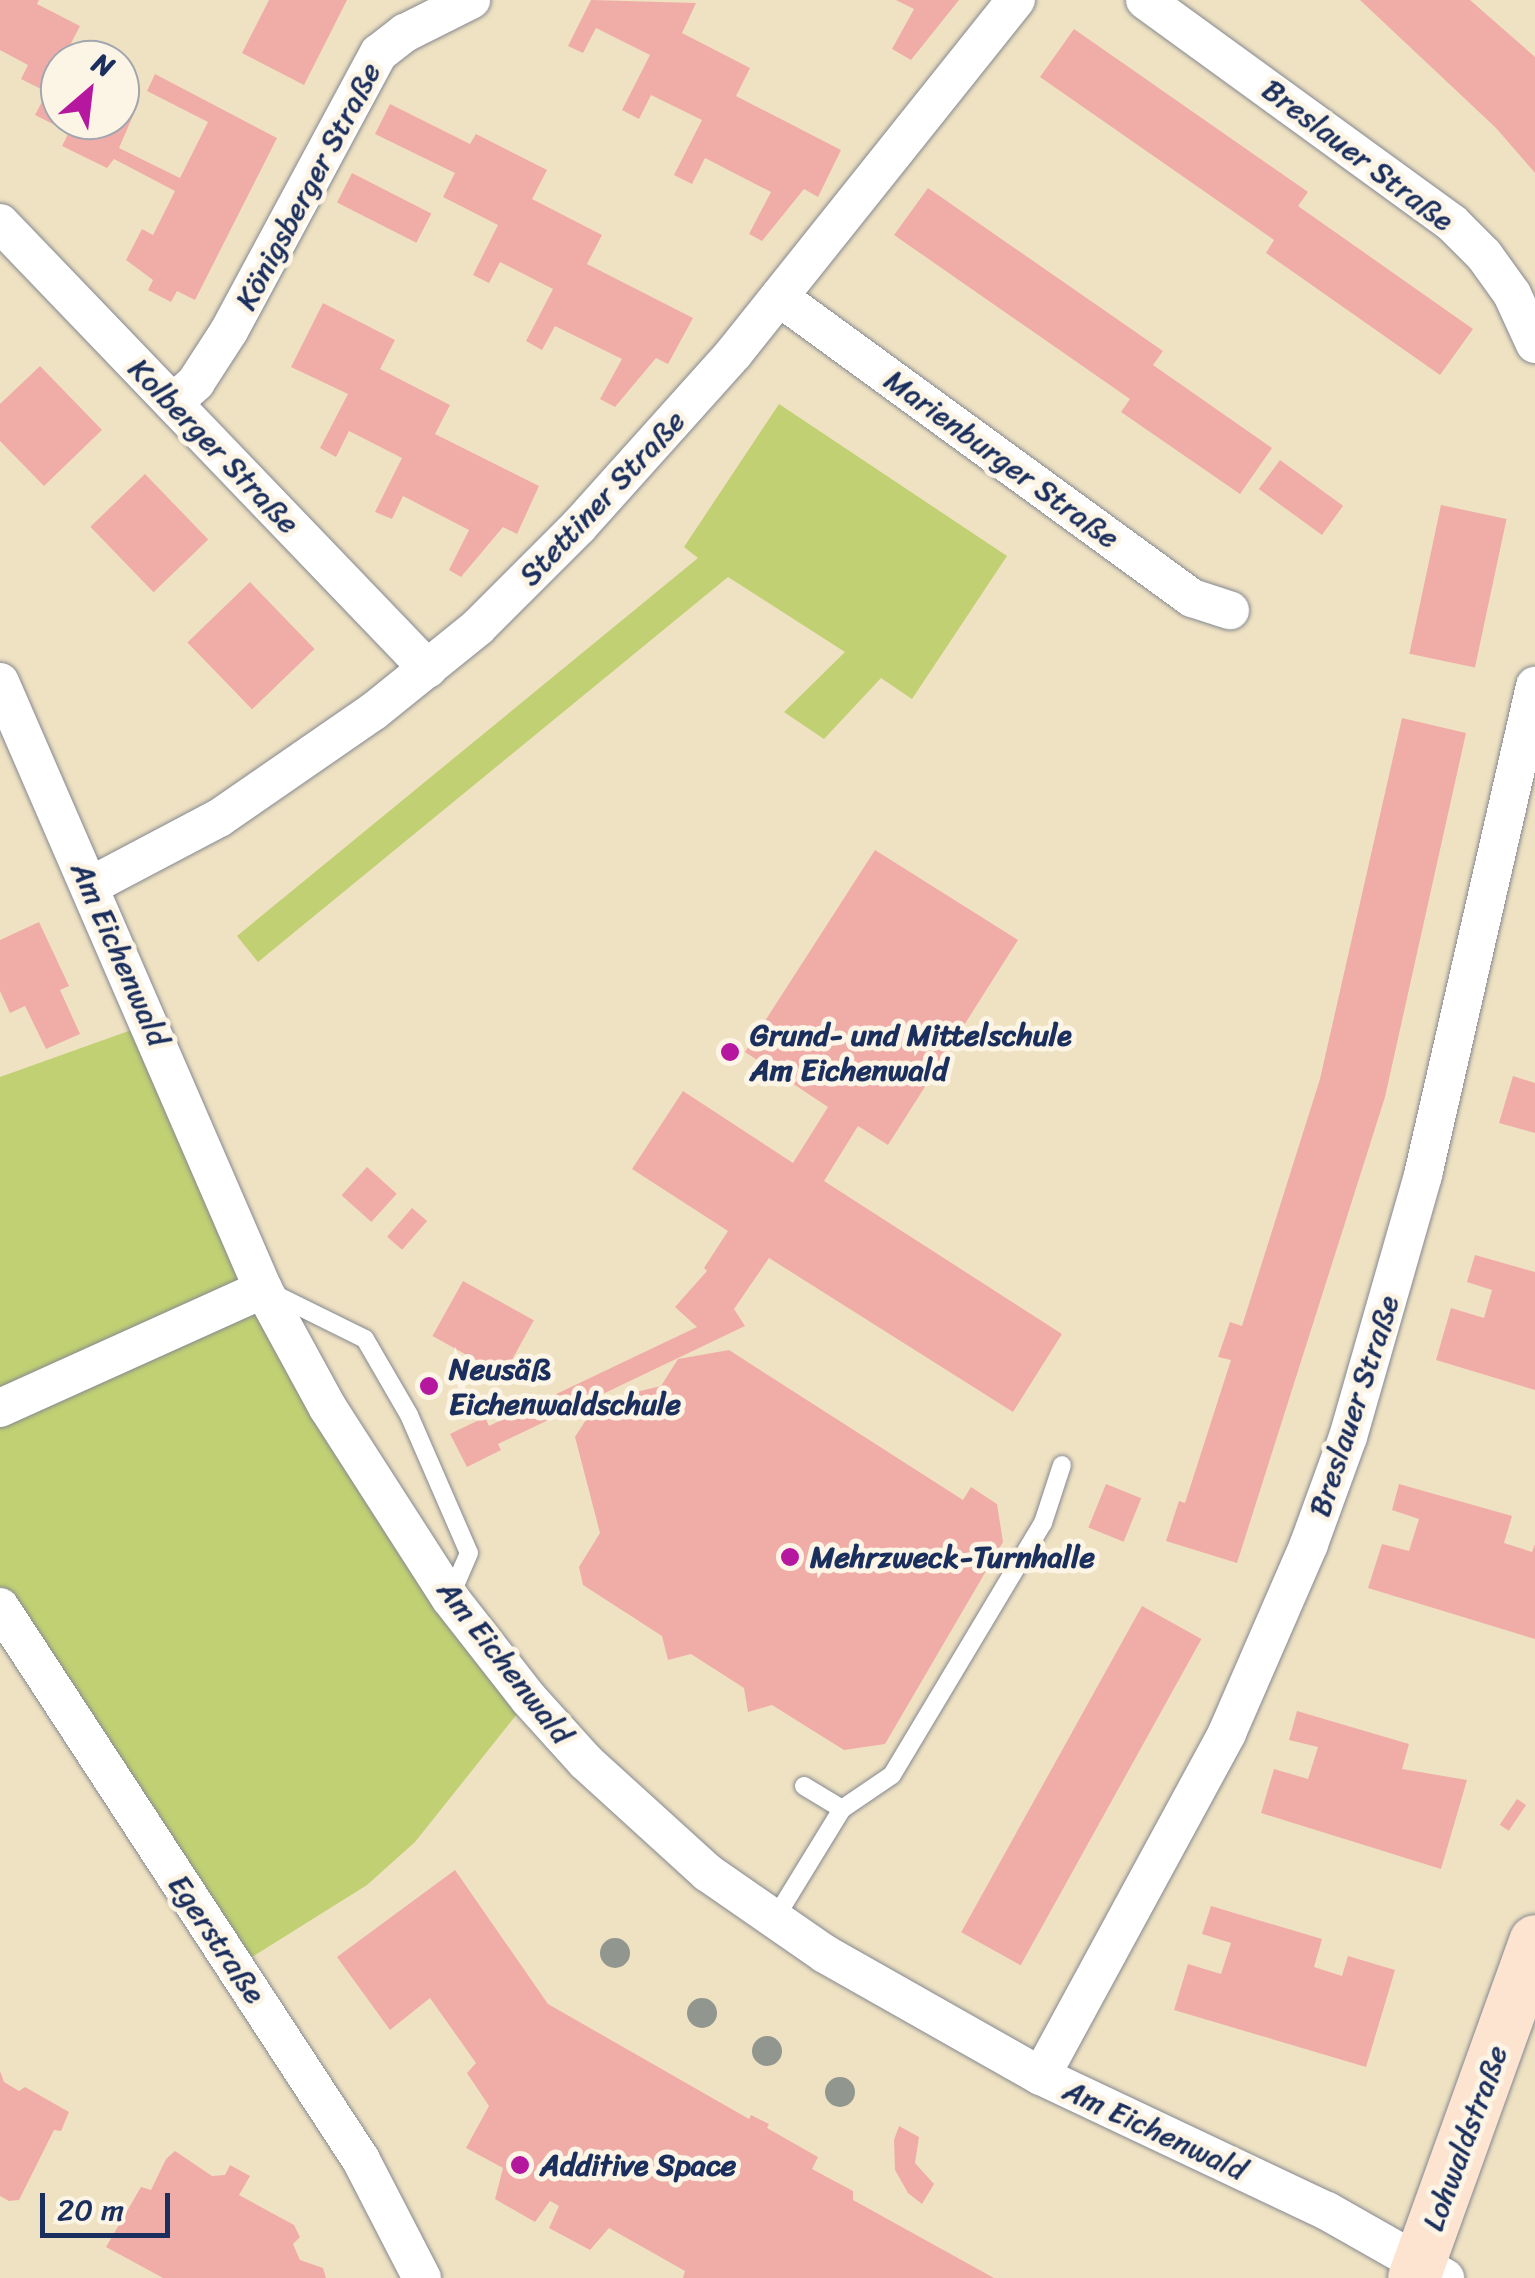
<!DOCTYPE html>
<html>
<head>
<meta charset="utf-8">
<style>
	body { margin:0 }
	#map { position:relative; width:1535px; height:2278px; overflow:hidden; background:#efe2c2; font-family:Sriracha,sans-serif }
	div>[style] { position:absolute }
	.green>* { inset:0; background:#c0d073 }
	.building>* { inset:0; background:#f0ada8; transform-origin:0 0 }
	.roads { filter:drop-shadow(0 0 2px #858890) drop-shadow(0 0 2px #858890) }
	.lane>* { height:18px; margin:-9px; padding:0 9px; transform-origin:9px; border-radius:9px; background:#fff }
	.street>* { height:38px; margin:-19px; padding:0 19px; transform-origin:19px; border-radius:19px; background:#fff }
	.secondary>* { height:52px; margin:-26px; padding:0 26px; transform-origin:26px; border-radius:26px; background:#fde4d1 }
	.trees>* { width:30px; height:30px; margin:-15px; border-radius:50%; background:#91968e }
	.dots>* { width:28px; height:28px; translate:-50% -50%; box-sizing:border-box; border:5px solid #fcf5e5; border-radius:50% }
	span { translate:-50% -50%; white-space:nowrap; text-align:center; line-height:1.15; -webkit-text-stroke:10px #fcf5e5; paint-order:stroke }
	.street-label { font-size:30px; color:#1b2f5e }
	.poi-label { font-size:30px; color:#1b2f5e; font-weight:700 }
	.left { translate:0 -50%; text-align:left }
	.north { position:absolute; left:40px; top:40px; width:100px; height:100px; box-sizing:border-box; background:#fcf5e5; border:2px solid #a2a6af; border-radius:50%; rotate:28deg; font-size:28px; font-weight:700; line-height:40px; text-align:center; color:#1b2f5e }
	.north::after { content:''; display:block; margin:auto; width:35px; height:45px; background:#b5179e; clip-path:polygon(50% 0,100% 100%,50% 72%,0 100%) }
	.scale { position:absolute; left:40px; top:2193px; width:130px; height:45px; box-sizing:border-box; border:5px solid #1b2f5e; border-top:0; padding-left:12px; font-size:30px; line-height:35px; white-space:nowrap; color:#1b2f5e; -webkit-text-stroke:8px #fcf5e5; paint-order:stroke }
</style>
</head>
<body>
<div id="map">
	<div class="green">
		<i style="clip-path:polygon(779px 404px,1007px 556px,912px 699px,881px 678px,824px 739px,784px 712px,845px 652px,728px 577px,258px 962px,237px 936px,698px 558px,684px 547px)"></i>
		<i style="clip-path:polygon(151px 1023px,263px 1289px,529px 1699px,415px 1842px,367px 1885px,236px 1967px,0 1607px,0 1077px)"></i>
	</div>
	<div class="building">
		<i style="clip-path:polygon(0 0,39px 0,37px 4px,80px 26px,65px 55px,76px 60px,60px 60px,60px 120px,120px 120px,120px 93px,139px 102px,119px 148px,180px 178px,208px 122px,147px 91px,155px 74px,277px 138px,195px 300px,177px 291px,171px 302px,148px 290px,153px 280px,126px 260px,142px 229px,153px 235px,175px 191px,114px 159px,107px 168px,62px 146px,69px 132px,35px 115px,47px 92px,21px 79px,28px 65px,0 50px)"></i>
		<i style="clip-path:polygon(269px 0,347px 0,304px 85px,242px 53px)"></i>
		<i style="clip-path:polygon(591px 0,696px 3px,682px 33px,750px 68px,736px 96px,841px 150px,818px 197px,804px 189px,762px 241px,749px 234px,771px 192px,705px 158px,692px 184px,674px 175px,702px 120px,651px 95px,639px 119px,622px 110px,650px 55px,596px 28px,583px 53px,568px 46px)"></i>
		<i style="clip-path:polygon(896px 0,959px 0,911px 60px,892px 49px,914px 9px)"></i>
		<i style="clip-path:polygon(1360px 0,1470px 0,1535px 57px,1535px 173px,1496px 128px)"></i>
		<i style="clip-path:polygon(1074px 29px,1308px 192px,1298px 206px,1473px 329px,1440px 375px,1266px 253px,1274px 240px,1040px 77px)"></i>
		<i style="clip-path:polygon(390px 104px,470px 144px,476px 134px,547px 170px,532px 199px,602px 235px,587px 264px,693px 318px,668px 364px,656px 358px,615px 407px,600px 399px,622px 359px,555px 326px,542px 350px,526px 341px,553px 289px,500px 262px,489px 283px,473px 275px,498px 225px,443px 197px,455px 173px,375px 134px)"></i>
		<i style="left:352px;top:173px;width:89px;height:33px;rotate:27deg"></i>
		<i style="clip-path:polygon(928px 188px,1163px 351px,1153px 365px,1272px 448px,1240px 494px,1121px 412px,1130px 399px,894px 235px)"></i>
		<i style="clip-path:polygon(323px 303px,395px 340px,380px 369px,450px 405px,435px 434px,539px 486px,517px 534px,503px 527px,461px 577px,449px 570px,469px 530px,403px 496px,392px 519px,375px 512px,402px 458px,349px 431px,336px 457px,320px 448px,348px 394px,291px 367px)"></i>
		<i style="clip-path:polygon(40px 366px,102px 430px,44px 486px,0 441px,0 404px)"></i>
		<i style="left:1280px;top:460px;width:78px;height:36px;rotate:36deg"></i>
		<i style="left:145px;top:474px;width:91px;height:76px;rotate:46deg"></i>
		<i style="left:1441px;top:505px;width:67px;height:152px;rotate:12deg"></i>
		<i style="left:250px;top:582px;width:93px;height:87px;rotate:46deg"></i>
		<i style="clip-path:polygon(1402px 718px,1466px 733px,1385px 1097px,1237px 1563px,1166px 1541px,1179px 1501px,1185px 1503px,1231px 1360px,1218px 1357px,1230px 1322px,1242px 1326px,1320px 1079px)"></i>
		<i style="clip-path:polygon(875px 850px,1018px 940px,888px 1145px,858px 1126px,824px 1181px,1062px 1334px,1013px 1412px,769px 1258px,734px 1309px,745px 1326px,498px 1444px,501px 1450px,467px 1467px,450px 1434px,485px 1417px,489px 1426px,697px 1327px,675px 1307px,707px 1271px,704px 1268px,728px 1231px,632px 1169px,683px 1091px,793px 1163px,828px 1107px,745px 1052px)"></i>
		<i style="clip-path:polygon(39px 922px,69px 986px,60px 990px,80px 1034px,46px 1049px,25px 1006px,10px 1013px,0 991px,0 940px)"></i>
		<i style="clip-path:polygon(1513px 1076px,1535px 1083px,1535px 1133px,1499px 1123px)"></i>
		<i style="left:367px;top:1167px;width:40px;height:38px;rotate:42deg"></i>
		<i style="left:412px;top:1208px;width:20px;height:38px;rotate:41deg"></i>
		<i style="clip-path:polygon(1475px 1255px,1535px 1272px,1535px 1390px,1436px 1360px,1451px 1308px,1484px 1318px,1492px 1290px,1467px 1282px)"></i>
		<i style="left:463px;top:1281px;width:81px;height:63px;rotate:29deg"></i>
		<i style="clip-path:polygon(729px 1350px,963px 1500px,971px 1487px,997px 1504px,1003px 1542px,885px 1744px,844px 1750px,772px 1705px,748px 1712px,744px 1688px,691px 1654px,668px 1660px,662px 1636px,583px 1585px,579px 1567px,600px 1533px,575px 1437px,598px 1401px,661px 1386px,678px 1359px)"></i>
		<i style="left:1106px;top:1484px;width:38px;height:47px;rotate:22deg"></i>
		<i style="clip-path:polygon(1399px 1484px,1512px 1516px,1504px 1543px,1532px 1552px,1535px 1544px,1535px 1639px,1368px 1588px,1382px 1544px,1409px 1551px,1419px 1519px,1392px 1510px)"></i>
		<i style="left:1142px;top:1606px;width:68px;height:373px;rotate:29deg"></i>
		<i style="clip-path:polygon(1297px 1711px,1409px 1744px,1402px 1769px,1467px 1780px,1441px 1869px,1261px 1813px,1274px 1769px,1308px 1779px,1318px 1747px,1289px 1740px)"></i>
		<i style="left:1517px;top:1799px;width:11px;height:31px;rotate:34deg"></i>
		<i style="clip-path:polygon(455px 1870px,548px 2004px,749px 2119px,751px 2115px,769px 2124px,767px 2128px,818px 2157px,812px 2169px,853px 2191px,853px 2200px,994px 2278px,683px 2278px,685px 2271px,609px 2228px,590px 2250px,549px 2228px,559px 2206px,550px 2201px,535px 2222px,495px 2199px,503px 2168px,466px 2148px,489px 2106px,467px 2073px,476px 2063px,430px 1998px,390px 2030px,337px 1957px)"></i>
		<i style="clip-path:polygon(1211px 1906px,1322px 1939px,1314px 1967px,1342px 1976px,1348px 1956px,1395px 1970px,1366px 2067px,1174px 2010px,1188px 1964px,1221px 1974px,1231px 1943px,1202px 1934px)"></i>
		<i style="clip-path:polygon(0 2071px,4px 2082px,19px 2091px,25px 2087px,69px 2112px,61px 2131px,54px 2130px,19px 2200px,9px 2201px,0 2196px)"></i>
		<i style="clip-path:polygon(899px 2126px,919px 2137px,915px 2163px,934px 2184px,922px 2204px,908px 2193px,895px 2170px,894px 2140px)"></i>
		<i style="clip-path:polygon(175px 2151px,212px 2176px,225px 2175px,230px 2165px,250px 2176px,239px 2195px,294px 2225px,300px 2237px,293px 2244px,300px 2260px,323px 2268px,326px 2278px,163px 2278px,106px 2247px,141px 2187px,151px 2190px,166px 2159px)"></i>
	</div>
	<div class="roads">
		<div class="lane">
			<i style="left:268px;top:1291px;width:108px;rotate:26.3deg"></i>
			<i style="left:365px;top:1339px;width:88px;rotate:59.9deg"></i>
			<i style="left:409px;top:1415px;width:150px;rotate:66.5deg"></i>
			<i style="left:469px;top:1553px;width:48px;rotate:113.4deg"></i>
			<i style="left:804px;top:1786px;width:44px;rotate:31.2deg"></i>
			<i style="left:774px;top:1920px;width:130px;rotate:-58.5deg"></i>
			<i style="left:842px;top:1809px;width:60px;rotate:-34.2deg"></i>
			<i style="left:892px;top:1775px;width:294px;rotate:-59.1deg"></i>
			<i style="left:1043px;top:1523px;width:61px;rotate:-71.9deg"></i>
		</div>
		<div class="street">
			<i style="left:1145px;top:0;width:379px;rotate:36deg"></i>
			<i style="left:1452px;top:223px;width:45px;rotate:45deg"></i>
			<i style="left:1484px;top:255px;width:48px;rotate:54.3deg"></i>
			<i style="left:1512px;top:294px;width:55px;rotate:65.3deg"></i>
			<i style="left:0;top:223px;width:618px;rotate:46.18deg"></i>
			<i style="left:779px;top:297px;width:511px;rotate:36.09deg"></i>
			<i style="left:1192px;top:598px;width:40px;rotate:18deg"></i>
			<i style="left:173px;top:403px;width:31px;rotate:-42deg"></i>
			<i style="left:196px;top:382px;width:61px;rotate:-57.1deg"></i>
			<i style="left:229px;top:331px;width:316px;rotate:-61.7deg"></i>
			<i style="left:379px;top:53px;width:33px;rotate:-38deg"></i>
			<i style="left:405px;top:33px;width:74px;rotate:-26.6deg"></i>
			<i style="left:0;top:682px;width:662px;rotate:66.57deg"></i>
			<i style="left:263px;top:1289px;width:136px;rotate:61.4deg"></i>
			<i style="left:328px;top:1408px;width:226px;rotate:57.3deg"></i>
			<i style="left:450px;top:1598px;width:128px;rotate:52deg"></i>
			<i style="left:529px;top:1699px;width:85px;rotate:47.9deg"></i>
			<i style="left:586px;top:1762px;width:165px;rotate:42.3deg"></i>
			<i style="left:708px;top:1873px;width:142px;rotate:34.7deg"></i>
			<i style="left:825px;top:1954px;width:248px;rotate:29.5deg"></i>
			<i style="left:1041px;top:2076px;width:316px;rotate:25.3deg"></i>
			<i style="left:1327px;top:2211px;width:136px;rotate:29.6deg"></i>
			<i style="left:90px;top:886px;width:146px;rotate:-27.8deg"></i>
			<i style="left:219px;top:818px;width:188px;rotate:-34.6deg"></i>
			<i style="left:374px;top:711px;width:134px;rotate:-38.9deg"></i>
			<i style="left:478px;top:627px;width:143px;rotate:-45deg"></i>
			<i style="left:579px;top:526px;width:232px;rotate:-48.1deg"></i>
			<i style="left:734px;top:353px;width:452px;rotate:-51.4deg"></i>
			<i style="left:0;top:1408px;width:289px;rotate:-24.3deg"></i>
			<i style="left:0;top:1607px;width:660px;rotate:56.86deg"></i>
			<i style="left:361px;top:2160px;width:133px;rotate:62.7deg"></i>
			<i style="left:1041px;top:2076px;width:390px;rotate:-61.5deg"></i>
			<i style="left:1227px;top:1733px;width:206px;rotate:-66.5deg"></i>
			<i style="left:1309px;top:1544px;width:114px;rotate:-70deg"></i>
			<i style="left:1348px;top:1437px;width:273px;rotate:-74deg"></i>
			<i style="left:1423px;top:1175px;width:502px;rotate:-77.1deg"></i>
		</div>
		<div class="secondary">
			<i style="left:1414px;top:2278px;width:358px;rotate:-70.2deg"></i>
		</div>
	</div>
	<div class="trees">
		<i style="left:615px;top:1953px"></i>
		<i style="left:702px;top:2013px"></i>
		<i style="left:767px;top:2051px"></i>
		<i style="left:840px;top:2092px"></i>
	</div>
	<div class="dots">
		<i style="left:730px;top:1052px;background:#b5179e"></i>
		<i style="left:429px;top:1386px;background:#b5179e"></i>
		<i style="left:790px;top:1557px;background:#b5179e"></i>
		<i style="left:520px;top:2165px;background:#b5179e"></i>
	</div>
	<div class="street-label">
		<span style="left:1358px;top:155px;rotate:37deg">Breslauer Straße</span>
		<span style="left:308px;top:186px;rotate:-62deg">Königsberger Straße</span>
		<span style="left:214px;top:446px;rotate:46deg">Kolberger Straße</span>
		<span style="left:1002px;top:459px;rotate:36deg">Marienburger Straße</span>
		<span style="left:602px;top:498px;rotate:-47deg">Stettiner Straße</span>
		<span style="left:120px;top:954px;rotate:66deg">Am Eichenwald</span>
		<span style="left:1354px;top:1406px;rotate:-72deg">Breslauer Straße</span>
		<span style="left:505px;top:1662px;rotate:52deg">Am Eichenwald</span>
		<span style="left:217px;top:1939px;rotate:56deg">Egerstraße</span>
		<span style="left:1155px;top:2130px;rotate:25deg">Am Eichenwald</span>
		<span style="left:1465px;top:2138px;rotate:-70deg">Lohwaldstraße</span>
	</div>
	<div class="poi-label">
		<span class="left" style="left:750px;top:1052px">Grund- und Mittelschule<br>Am Eichenwald</span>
		<span class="left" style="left:449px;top:1386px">Neusäß<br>Eichenwaldschule</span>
		<span class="left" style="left:810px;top:1557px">Mehrzweck-Turnhalle</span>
		<span class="left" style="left:540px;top:2165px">Additive Space</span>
	</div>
	<div class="north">N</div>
	<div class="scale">20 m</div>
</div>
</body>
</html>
